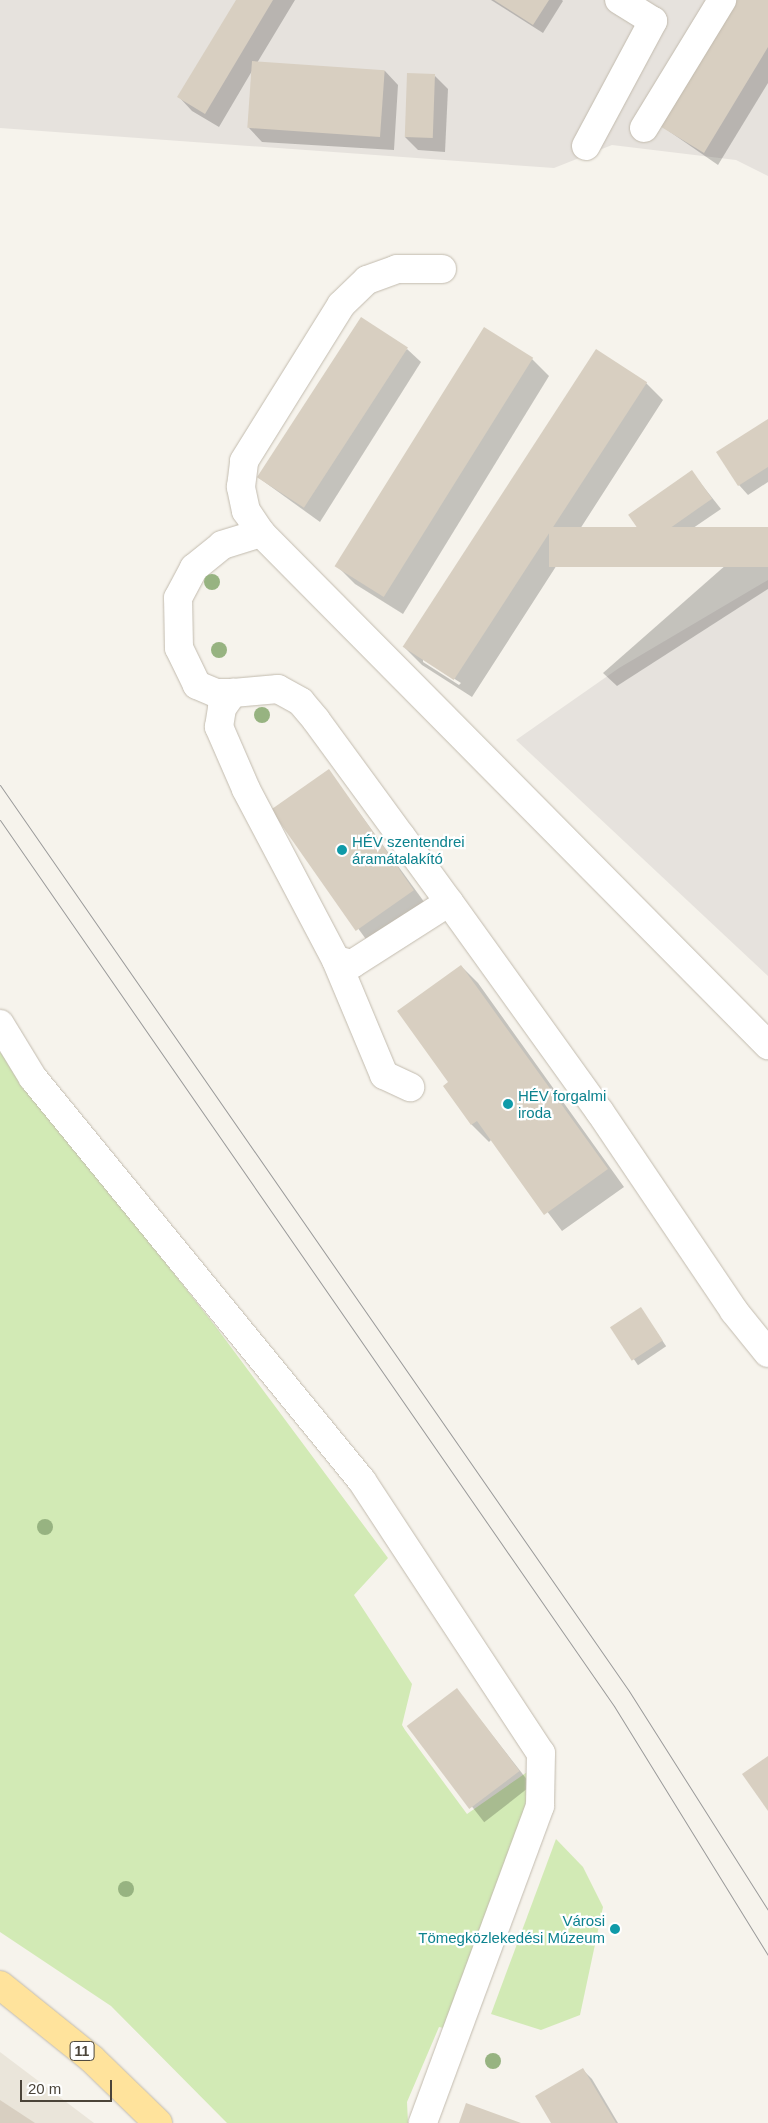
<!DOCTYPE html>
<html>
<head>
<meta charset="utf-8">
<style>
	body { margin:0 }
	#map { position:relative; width:768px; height:2123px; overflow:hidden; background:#f6f3ec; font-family:Helvetica,sans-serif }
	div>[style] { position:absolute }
	.residential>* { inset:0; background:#eae5da }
	.industrial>* { inset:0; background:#e6e2dd }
	.green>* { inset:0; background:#d2eab5 }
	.shadow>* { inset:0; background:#0003; transform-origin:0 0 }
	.building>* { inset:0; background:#d8cfc1; transform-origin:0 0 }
	.roads { filter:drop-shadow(0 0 1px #c2bbae) drop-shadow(0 0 1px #c2bbae) }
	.minor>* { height:28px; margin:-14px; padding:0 14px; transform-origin:14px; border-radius:14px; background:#fff }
	.major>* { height:28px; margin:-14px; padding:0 14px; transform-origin:14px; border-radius:14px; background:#ffe39c }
	.tram>* { height:1px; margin:-0.5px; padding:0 0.5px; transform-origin:0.5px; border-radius:0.5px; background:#9a9a9a }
	.trees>* { width:16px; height:16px; margin:-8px; border-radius:50%; background:#97b381 }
	.dots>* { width:14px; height:14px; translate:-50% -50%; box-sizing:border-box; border:2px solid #fff; border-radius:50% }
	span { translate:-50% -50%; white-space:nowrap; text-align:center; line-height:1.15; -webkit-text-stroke:4.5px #fff; paint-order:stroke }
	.shield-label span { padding:1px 4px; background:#fff; border:1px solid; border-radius:4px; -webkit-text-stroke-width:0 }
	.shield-label { font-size:14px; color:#4b4439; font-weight:700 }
	.culture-label { font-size:15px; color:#0d838f }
	.left { translate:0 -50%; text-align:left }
	.right { translate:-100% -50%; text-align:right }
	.scale { position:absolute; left:20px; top:2080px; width:92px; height:22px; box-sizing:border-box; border:2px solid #4b4439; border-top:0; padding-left:6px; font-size:15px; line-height:18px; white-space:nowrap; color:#4b4439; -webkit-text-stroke:4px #fff; paint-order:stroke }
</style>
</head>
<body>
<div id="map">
	<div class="residential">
		<i style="clip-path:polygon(0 2052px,94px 2123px,0 2123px)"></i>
	</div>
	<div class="industrial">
		<i style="clip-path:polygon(0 0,768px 0,768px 176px,736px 160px,612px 145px,554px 168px,0 128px)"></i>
		<i style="clip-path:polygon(768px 580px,768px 976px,516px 740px,619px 668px)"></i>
	</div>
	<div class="green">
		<i style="clip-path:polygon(0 1052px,216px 1327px,388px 1558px,354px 1595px,412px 1684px,402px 1725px,405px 1730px,467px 1814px,530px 1770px,534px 1778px,525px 1804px,529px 1817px,473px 1946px,449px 2029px,439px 2027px,407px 2102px,408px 2123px,227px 2123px,111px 2006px,0 1932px)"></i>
		<i style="clip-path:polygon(556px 1839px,583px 1867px,603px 1907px,580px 2015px,541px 2030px,491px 2014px)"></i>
	</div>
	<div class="shadow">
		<i style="clip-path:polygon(237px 0,295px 0,257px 63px,385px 71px,398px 85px,394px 150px,262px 142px,249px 128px,252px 71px,219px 127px,192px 111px,179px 97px)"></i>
		<i style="clip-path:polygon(491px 0,562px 0,563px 1px,543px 33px)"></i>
		<i style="clip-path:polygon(768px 0,768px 83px,718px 165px,660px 125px)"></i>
		<i style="clip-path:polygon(435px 76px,448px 89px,445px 152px,418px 150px,405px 137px)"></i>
		<i style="clip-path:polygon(407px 349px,421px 362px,320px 522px,259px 478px)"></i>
		<i style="clip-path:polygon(532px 359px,549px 376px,403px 614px,355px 584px,338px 567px)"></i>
		<i style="clip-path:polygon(evenodd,646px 383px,663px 400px,472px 697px,422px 665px,405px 648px,646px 383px,423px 659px,461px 683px,459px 685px,423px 662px,423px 659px)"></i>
		<i style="clip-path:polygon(768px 421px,768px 482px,748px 495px,739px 485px)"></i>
		<i style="clip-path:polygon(691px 471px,721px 509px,658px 552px,648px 543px)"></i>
		<i style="clip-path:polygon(768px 528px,768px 589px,617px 686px,603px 673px)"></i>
		<i style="left:329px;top:771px;width:165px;height:69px;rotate:54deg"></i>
		<i style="clip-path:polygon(461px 966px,478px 983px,624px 1187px,562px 1231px,492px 1139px,489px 1142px,472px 1125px,449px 1082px)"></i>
		<i style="left:641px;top:1309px;width:45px;height:34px;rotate:56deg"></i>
		<i style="left:457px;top:1690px;width:121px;height:60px;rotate:52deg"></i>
		<i style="clip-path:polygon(583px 2070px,592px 2079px,618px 2123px,553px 2123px)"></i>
	</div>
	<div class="building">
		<i style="clip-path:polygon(236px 0,273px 0,205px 114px,177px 97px)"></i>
		<i style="clip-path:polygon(494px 0,549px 0,533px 25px)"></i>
		<i style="clip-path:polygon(734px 0,768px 0,768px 47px,704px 153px,658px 125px)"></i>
		<i style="left:252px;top:61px;width:133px;height:67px;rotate:4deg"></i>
		<i style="left:407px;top:73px;width:28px;height:64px;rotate:2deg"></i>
		<i style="left:361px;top:317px;width:56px;height:191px;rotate:33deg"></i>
		<i style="left:484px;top:327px;width:58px;height:282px;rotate:32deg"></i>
		<i style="left:596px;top:349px;width:61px;height:355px;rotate:33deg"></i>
		<i style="clip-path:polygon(768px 419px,768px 467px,738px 486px,716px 452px)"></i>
		<i style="left:692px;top:470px;width:35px;height:78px;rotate:55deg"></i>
		<i style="left:768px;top:527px;width:40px;height:219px;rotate:90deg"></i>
		<i style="left:329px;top:769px;width:148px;height:71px;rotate:55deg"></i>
		<i style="clip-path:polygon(461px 965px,608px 1169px,544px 1215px,477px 1121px,471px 1125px,443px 1086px,448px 1082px,397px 1011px)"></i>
		<i style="left:641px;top:1307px;width:40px;height:37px;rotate:57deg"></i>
		<i style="left:457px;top:1688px;width:104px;height:63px;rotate:53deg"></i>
		<i style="clip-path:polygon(768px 1756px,768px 1811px,742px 1774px)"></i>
		<i style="clip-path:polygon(583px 2068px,616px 2123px,551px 2123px,535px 2096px)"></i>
		<i style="clip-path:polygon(0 2100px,35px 2123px,0 2123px)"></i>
		<i style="clip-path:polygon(466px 2103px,521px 2123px,459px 2123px)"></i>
	</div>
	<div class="roads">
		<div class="minor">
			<i style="left:644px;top:128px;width:150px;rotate:-58.6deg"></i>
			<i style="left:586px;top:146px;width:142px;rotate:-61.8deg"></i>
			<i style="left:653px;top:21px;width:40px;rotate:-148deg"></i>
			<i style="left:261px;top:533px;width:27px;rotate:-124deg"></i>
			<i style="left:246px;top:511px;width:25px;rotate:-102deg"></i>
			<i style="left:241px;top:487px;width:26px;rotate:-83deg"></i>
			<i style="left:244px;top:461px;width:184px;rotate:-58.1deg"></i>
			<i style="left:341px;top:305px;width:36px;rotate:-44deg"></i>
			<i style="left:367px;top:280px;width:32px;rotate:-20deg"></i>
			<i style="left:397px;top:269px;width:45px"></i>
			<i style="left:233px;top:693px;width:17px;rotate:180deg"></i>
			<i style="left:216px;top:693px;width:21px;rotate:-157deg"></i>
			<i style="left:197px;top:685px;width:41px;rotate:-115.9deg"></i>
			<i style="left:179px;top:648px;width:50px;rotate:-91.1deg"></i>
			<i style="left:178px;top:598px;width:34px;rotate:-62deg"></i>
			<i style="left:194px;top:568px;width:36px;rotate:-39deg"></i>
			<i style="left:222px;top:545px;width:41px;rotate:-17.1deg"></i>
			<i style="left:261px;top:533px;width:721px;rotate:45.28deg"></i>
			<i style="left:449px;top:902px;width:115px;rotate:147.4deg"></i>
			<i style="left:352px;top:964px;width:16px;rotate:-166deg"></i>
			<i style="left:336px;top:960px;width:193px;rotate:-117.8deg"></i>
			<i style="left:246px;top:789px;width:68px;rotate:-113.5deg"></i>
			<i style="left:219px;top:727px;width:19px;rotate:-81deg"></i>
			<i style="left:222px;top:708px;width:19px;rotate:-54deg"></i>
			<i style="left:233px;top:693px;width:45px;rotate:-5.1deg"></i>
			<i style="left:278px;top:689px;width:26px;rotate:29deg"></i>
			<i style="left:301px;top:702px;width:23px;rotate:50deg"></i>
			<i style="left:316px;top:720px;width:144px;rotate:53.8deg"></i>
			<i style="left:401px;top:836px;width:82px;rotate:54deg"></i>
			<i style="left:449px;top:902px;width:259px;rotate:54.3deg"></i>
			<i style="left:600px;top:1112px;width:240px;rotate:56deg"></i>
			<i style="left:734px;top:1311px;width:54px;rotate:51deg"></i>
			<i style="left:336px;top:960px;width:125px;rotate:67.3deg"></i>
			<i style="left:384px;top:1075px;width:29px;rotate:25deg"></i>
			<i style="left:0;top:1024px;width:63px;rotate:58.6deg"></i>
			<i style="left:33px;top:1078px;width:520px;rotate:50.77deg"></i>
			<i style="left:362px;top:1481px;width:326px;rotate:56.7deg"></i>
			<i style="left:541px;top:1753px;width:53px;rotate:91.1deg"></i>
			<i style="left:540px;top:1806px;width:338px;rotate:110.3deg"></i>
		</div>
		<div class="major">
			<i style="left:0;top:1985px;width:118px;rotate:38.8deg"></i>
			<i style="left:92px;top:2059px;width:92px;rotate:44.1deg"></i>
		</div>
	</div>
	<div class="tram">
		<i style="left:0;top:785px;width:1103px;rotate:55.23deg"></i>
		<i style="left:629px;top:1691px;width:259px;rotate:57.6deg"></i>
		<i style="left:0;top:820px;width:1078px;rotate:55.28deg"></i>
		<i style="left:614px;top:1706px;width:293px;rotate:58.3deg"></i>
	</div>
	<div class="trees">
		<i style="left:212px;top:582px"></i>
		<i style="left:219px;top:650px"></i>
		<i style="left:262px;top:715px"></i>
		<i style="left:45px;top:1527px"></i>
		<i style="left:126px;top:1889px"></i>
		<i style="left:493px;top:2061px"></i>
	</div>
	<div class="dots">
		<i style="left:342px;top:850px;background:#0f9aa8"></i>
		<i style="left:508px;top:1104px;background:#0f9aa8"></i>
		<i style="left:615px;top:1929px;background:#0f9aa8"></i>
	</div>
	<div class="shield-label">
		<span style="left:82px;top:2051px">11</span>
	</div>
	<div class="culture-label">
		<span class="left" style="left:352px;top:850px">HÉV szentendrei<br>áramátalakító</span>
		<span class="left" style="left:518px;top:1104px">HÉV forgalmi<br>iroda</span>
		<span class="right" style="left:605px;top:1929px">Városi<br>Tömegközlekedési Múzeum</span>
	</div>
	<div class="scale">20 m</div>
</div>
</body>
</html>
